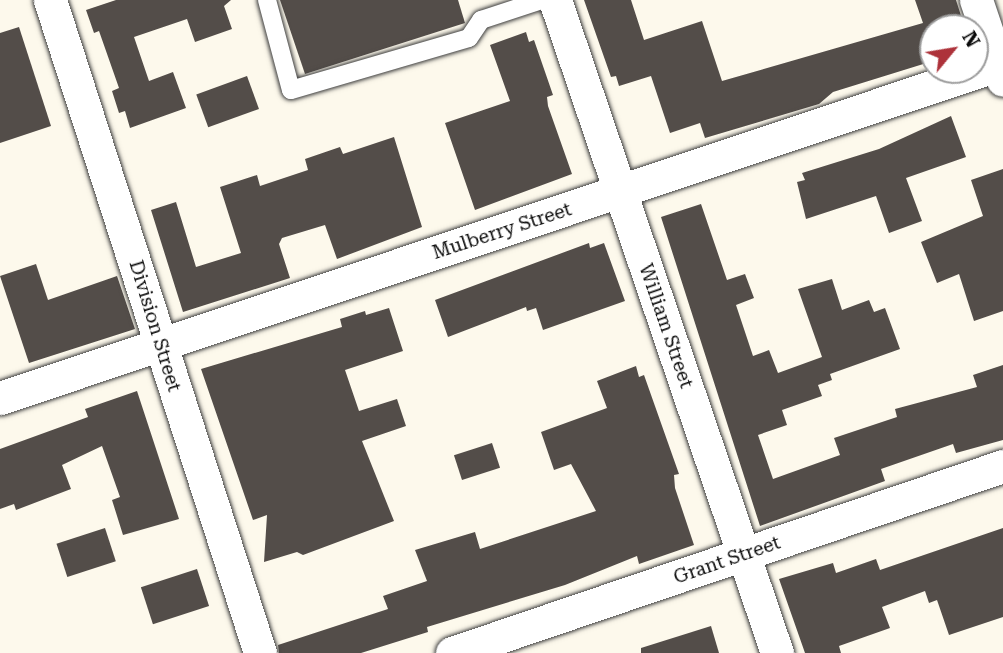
<!DOCTYPE html>
<html>
<head>
<meta charset="utf-8">
<style>
	body { margin:0 }
	#map { position:relative; width:1003px; height:653px; overflow:hidden; background:#fdf9ec; font-family:"Roboto Serif",serif }
	div>[style] { position:absolute }
	.building>* { inset:0; background:#534d49; transform-origin:0 0 }
	.roads { filter:drop-shadow(0 0 2px #3e3e3e) drop-shadow(0 0 2px #3e3e3e) }
	.service>* { height:18px; margin:-9px; padding:0 9px; transform-origin:9px; border-radius:9px; background:#fff }
	.minor>* { height:33px; margin:-16.5px; padding:0 16.5px; transform-origin:16.5px; border-radius:16.5px; background:#fff }
	span { translate:-50% -50%; white-space:nowrap; text-align:center; line-height:1.15; -webkit-text-stroke:7px #fff; paint-order:stroke }
	.street-label { font-size:19px; color:#0b0b0b }
	.north { position:absolute; left:919px; top:14px; width:70px; height:70px; box-sizing:border-box; background:#fff; border:2px solid #9d9d9d; border-radius:50%; rotate:60deg; font-size:19px; font-weight:700; line-height:28px; text-align:center; color:#0b0b0b }
	.north::after { content:''; display:block; margin:auto; width:24px; height:32px; background:#ad323a; clip-path:polygon(50% 0,100% 100%,50% 72%,0 100%) }
</style>
</head>
<body>
<div id="map">
	<div class="building">
		<i style="clip-path:polygon(116px 0,231px 0,224px 6px,232px 29px,195px 42px,187px 19px,134px 37px,149px 81px,173px 72px,186px 108px,130px 128px,125px 111px,119px 113px,112px 91px,119px 88px,99px 31px,94px 33px,86px 10px)"></i>
		<i style="clip-path:polygon(280px 0,458px 0,465px 23px,305px 74px)"></i>
		<i style="clip-path:polygon(584px 0,631px 0,644px 40px,702px 21px,722px 81px,923px 23px,915px 0,956px 0,965px 28px,933px 28px,933px 61px,833px 92px,819px 104px,705px 138px,700px 123px,670px 133px,651px 76px,619px 86px,616px 76px,611px 77px)"></i>
		<i style="clip-path:polygon(19px 27px,51px 126px,0 143px,0 33px)"></i>
		<i style="clip-path:polygon(526px 32px,529px 42px,534px 40px,553px 95px,547px 97px,548px 106px,572px 174px,475px 210px,445px 123px,510px 101px,490px 45px)"></i>
		<i style="left:247px;top:76px;width:35px;height:54px;rotate:70deg"></i>
		<i style="clip-path:polygon(951px 116px,966px 157px,906px 178px,922px 221px,889px 233px,876px 196px,806px 219px,797px 182px,805px 180px,802px 173px,879px 149px)"></i>
		<i style="clip-path:polygon(394px 137px,422px 227px,337px 259px,325px 225px,282px 238px,279px 244px,290px 278px,183px 312px,151px 210px,176px 202px,196px 267px,241px 253px,220px 187px,257px 175px,260px 186px,308px 170px,305px 159px,340px 147px,343px 154px)"></i>
		<i style="clip-path:polygon(1003px 169px,1003px 311px,974px 321px,959px 274px,937px 283px,921px 242px,983px 216px,971px 180px)"></i>
		<i style="clip-path:polygon(701px 204px,727px 280px,745px 274px,754px 298px,736px 305px,753px 356px,769px 350px,778px 373px,822px 357px,798px 289px,832px 279px,842px 310px,869px 300px,874px 312px,885px 308px,900px 349px,830px 374px,832px 380px,818px 385px,822px 396px,782px 410px,787px 425px,758px 435px,773px 479px,840px 455px,834px 438px,897px 417px,895px 409px,977px 387px,973px 375px,1003px 365px,1003px 440px,956px 453px,953px 444px,881px 469px,885px 481px,760px 526px,661px 217px)"></i>
		<i style="clip-path:polygon(589px 243px,590px 248px,604px 243px,625px 301px,543px 330px,536px 308px,527px 311px,526px 307px,448px 337px,435px 300px)"></i>
		<i style="clip-path:polygon(36px 264px,48px 300px,117px 276px,135px 329px,29px 363px,0 276px)"></i>
		<i style="clip-path:polygon(389px 308px,403px 351px,345px 370px,359px 411px,397px 399px,406px 426px,362px 441px,394px 521px,303px 555px,297px 552px,264px 562px,267px 515px,253px 520px,201px 369px,342px 327px,340px 319px,365px 311px,366px 315px)"></i>
		<i style="clip-path:polygon(636px 366px,639px 377px,644px 375px,679px 474px,674px 475px,675px 488px,694px 545px,639px 564px,637px 556px,565px 585px,427px 627px,428px 632px,361px 653px,279px 653px,278px 645px,388px 609px,383px 596px,427px 581px,415px 550px,475px 532px,480px 549px,596px 511px,571px 464px,554px 470px,541px 432px,607px 408px,597px 381px)"></i>
		<i style="clip-path:polygon(137px 391px,179px 519px,123px 535px,112px 500px,120px 497px,102px 446px,62px 465px,71px 489px,16px 510px,14px 504px,0 509px,0 449px,88px 417px,85px 409px)"></i>
		<i style="left:492px;top:443px;width:26px;height:40px;rotate:72deg"></i>
		<i style="left:105px;top:528px;width:35px;height:51px;rotate:72deg"></i>
		<i style="clip-path:polygon(1003px 528px,1003px 617px,949px 635px,937px 600px,929px 603px,925px 591px,882px 607px,890px 628px,839px 646px,841px 653px,805px 653px,779px 579px,833px 563px,836px 573px,876px 559px,880px 570px)"></i>
		<i style="left:197px;top:569px;width:39px;height:59px;rotate:72deg"></i>
		<i style="clip-path:polygon(711px 626px,719px 653px,641px 653px,641px 648px)"></i>
	</div>
	<div class="roads">
		<div class="service">
			<i style="left:267px;top:0;width:93px;rotate:75.1deg"></i>
			<i style="left:291px;top:90px;width:185px;rotate:-16.3deg"></i>
			<i style="left:469px;top:38px;width:22px;rotate:-56deg"></i>
			<i style="left:481px;top:20px;width:64px;rotate:-18.2deg"></i>
		</div>
		<div class="minor">
			<i style="left:50px;top:0;width:686px;rotate:72.17deg"></i>
			<i style="left:555px;top:0;width:690px;rotate:71.22deg"></i>
			<i style="left:976px;top:0;width:84px;rotate:71.4deg"></i>
			<i style="left:0;top:398px;width:1057px;rotate:-18.47deg"></i>
			<i style="left:452px;top:653px;width:582px;rotate:-18.75deg"></i>
		</div>
	</div>
	<div class="street-label">
		<span style="left:502px;top:231px;rotate:-18deg">Mulberry Street</span>
		<span style="left:155px;top:326px;rotate:73deg">Division Street</span>
		<span style="left:666px;top:326px;rotate:71deg">William Street</span>
		<span style="left:727px;top:560px;rotate:-19deg">Grant Street</span>
	</div>
	<div class="north">N</div>
</div>
</body>
</html>
